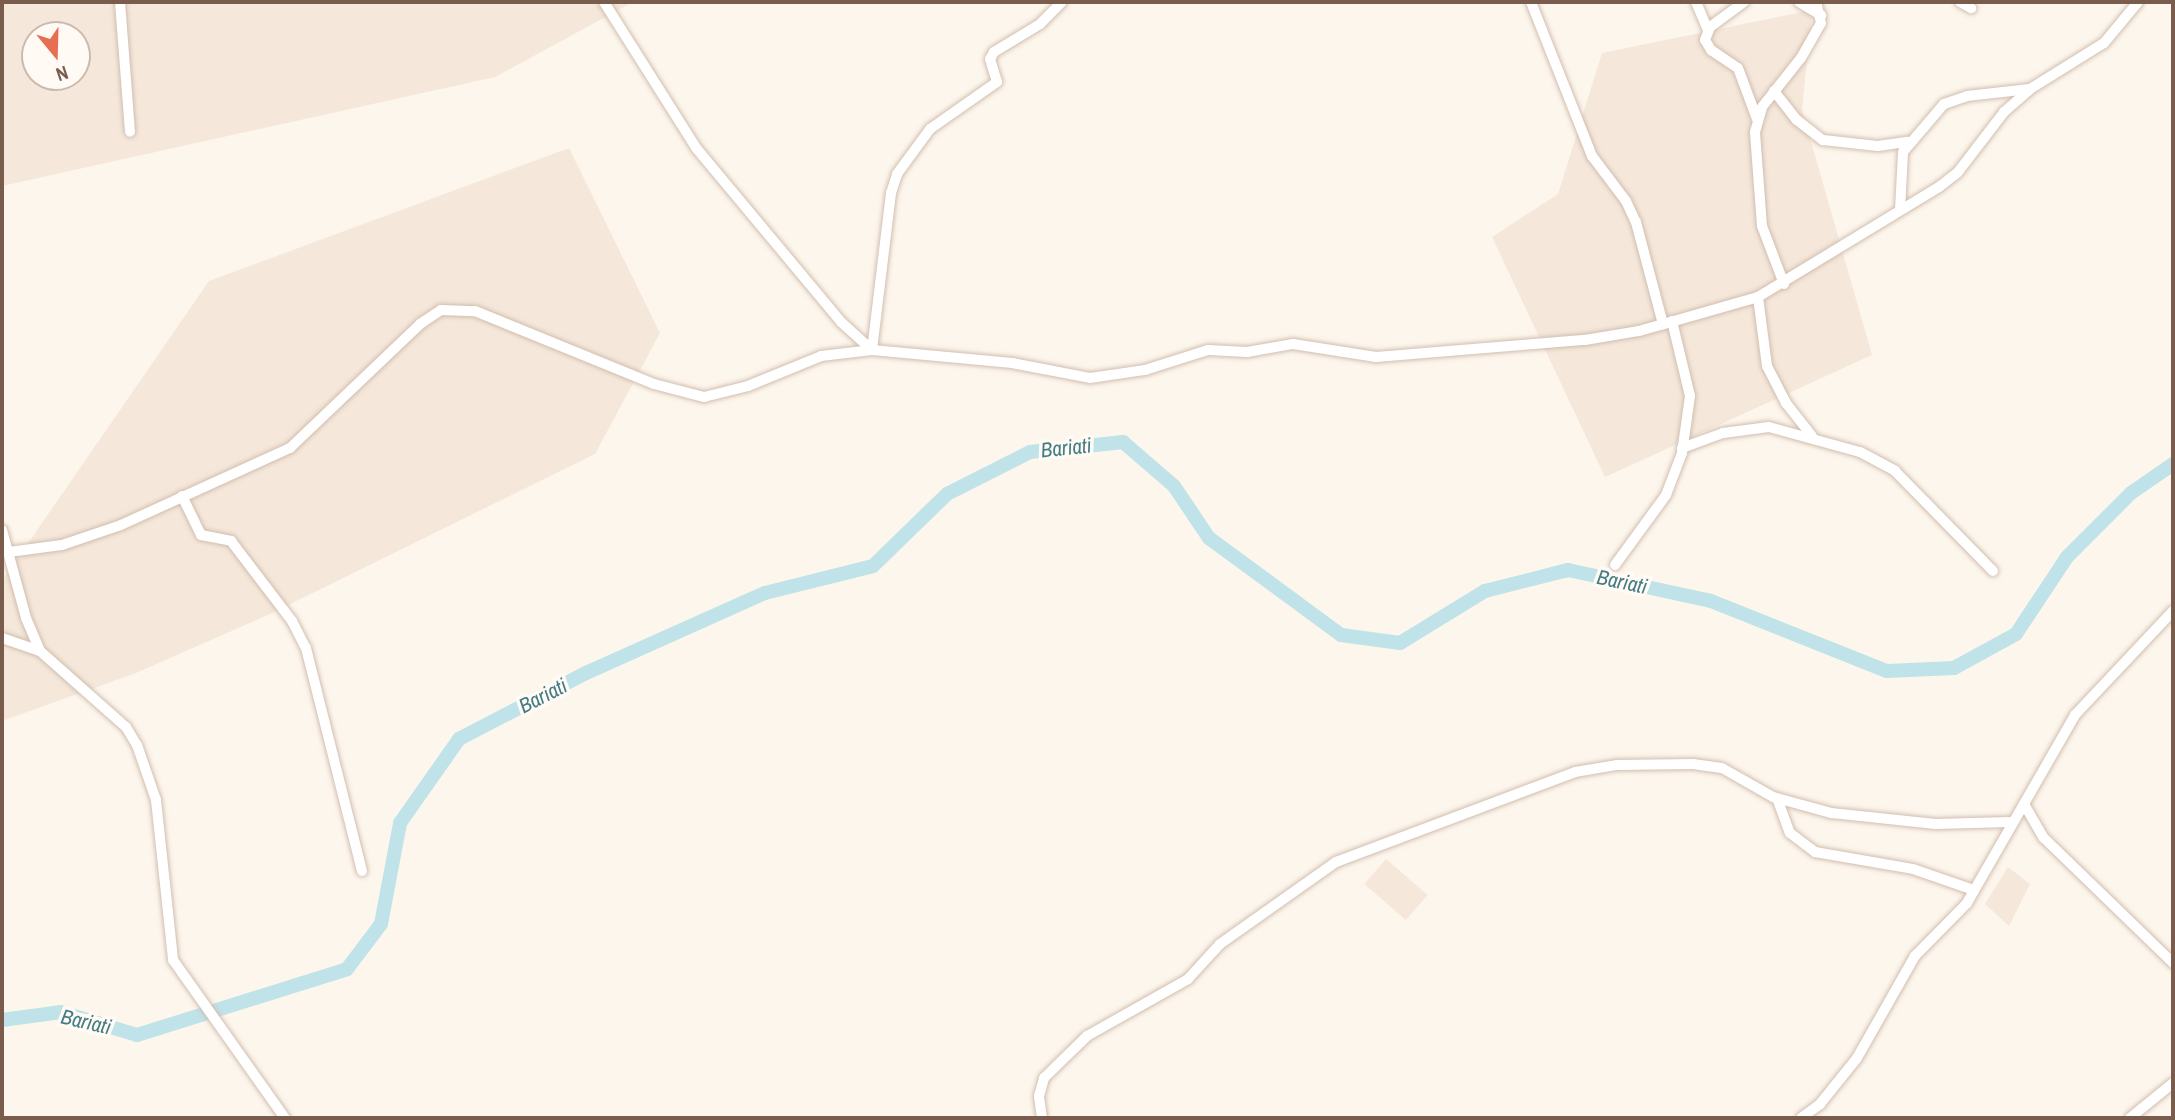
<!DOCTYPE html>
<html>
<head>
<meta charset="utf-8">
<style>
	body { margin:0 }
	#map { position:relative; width:2175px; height:1120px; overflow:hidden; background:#fdf6ec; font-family:"Archivo Narrow",sans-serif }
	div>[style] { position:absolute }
	.residential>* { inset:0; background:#f5e8da; transform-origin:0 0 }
	.river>* { height:14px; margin:-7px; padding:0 7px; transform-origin:7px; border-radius:7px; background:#bfe3e8 }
	.roads { filter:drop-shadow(0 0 2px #d1beb0) drop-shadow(0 0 2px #d1beb0) }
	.minor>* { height:10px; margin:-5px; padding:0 5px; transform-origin:5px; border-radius:5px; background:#fff }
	span { translate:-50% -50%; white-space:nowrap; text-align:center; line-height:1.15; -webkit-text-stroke:7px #fffaf3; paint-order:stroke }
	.water-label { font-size:21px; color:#437c86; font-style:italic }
	.frame { position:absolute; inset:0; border:4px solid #7a5c4d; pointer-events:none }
	.north { position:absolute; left:21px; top:21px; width:70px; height:70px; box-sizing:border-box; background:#fffaf3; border:2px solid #cabbb1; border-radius:50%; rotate:161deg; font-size:19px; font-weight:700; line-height:28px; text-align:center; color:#7a5c4d }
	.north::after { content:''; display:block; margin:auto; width:24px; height:32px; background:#e76f51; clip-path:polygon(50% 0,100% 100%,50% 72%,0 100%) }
</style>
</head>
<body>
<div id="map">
	<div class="residential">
		<i style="clip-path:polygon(evenodd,2px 2px,633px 2px,495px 77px,2px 186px,2px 2px,35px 35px,77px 35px,77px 77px,35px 77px,35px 35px)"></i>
		<i style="clip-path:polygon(1812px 10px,1802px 110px,1872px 355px,1605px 477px,1492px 237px,1558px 194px,1602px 53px)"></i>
		<i style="clip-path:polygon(569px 148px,660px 333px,595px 454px,270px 614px,136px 673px,2px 721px,2px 581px,209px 281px)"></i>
		<i style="left:1386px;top:859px;width:55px;height:33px;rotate:41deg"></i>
		<i style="clip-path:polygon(2008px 867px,2030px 884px,2009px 926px,1985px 904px)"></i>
	</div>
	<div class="river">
		<i style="left:2px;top:1020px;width:60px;rotate:-7.7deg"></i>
		<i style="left:61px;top:1012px;width:79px;rotate:16.8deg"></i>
		<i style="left:137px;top:1035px;width:220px;rotate:-17.4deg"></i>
		<i style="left:347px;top:969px;width:56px;rotate:-52.9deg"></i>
		<i style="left:381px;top:924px;width:103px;rotate:-79.3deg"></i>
		<i style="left:400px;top:823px;width:103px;rotate:-54.9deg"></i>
		<i style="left:459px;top:739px;width:143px;rotate:-27.5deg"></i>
		<i style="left:586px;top:673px;width:196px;rotate:-24.1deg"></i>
		<i style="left:765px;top:593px;width:111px;rotate:-14deg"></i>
		<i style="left:873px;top:566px;width:103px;rotate:-44.2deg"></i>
		<i style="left:947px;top:494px;width:93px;rotate:-26.8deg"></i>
		<i style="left:1030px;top:452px;width:94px;rotate:-6.1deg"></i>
		<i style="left:1123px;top:442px;width:67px;rotate:40.8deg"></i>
		<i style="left:1174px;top:486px;width:63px;rotate:56.1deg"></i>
		<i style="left:1209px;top:538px;width:164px;rotate:36.3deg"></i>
		<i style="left:1341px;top:635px;width:60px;rotate:7.7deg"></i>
		<i style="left:1400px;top:643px;width:100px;rotate:-31.5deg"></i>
		<i style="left:1485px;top:591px;width:86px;rotate:-14.2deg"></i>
		<i style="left:1568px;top:570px;width:146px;rotate:12.2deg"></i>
		<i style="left:1711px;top:601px;width:189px;rotate:21.7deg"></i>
		<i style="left:1887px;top:671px;width:67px;rotate:-2.6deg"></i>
		<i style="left:1954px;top:668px;width:71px;rotate:-28.7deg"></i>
		<i style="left:2016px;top:634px;width:92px;rotate:-56.5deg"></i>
		<i style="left:2067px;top:557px;width:91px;rotate:-45deg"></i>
		<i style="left:2131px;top:493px;width:51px;rotate:-34.6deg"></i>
	</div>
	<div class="roads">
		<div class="minor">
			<i style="left:120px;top:2px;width:130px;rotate:85.6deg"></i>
			<i style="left:604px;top:2px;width:174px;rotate:57.7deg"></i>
			<i style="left:697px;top:149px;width:225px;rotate:50.2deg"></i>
			<i style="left:841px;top:322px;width:42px;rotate:42.1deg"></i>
			<i style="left:872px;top:350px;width:141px;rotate:5.3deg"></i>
			<i style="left:1012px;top:363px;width:79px;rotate:10.9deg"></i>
			<i style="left:1090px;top:378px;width:56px;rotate:-8.3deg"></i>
			<i style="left:1145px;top:370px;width:66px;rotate:-17.6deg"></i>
			<i style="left:1208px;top:350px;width:39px;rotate:3deg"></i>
			<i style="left:1247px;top:352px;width:47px;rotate:-9.9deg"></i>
			<i style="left:1293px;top:344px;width:84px;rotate:8.9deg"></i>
			<i style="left:1376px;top:357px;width:210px;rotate:-4.7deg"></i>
			<i style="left:1585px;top:340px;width:55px;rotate:-9.5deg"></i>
			<i style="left:1639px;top:331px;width:124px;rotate:-15.9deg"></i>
			<i style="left:1758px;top:297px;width:212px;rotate:-31.3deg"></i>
			<i style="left:1939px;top:187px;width:24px;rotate:-38deg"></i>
			<i style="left:1958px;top:172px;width:76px;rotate:-52.5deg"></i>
			<i style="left:2004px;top:112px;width:35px;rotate:-41deg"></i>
			<i style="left:2030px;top:89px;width:87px;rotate:-31.9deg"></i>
			<i style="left:2104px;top:43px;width:53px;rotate:-50.3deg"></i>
			<i style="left:1531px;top:2px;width:166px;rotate:68.4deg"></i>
			<i style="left:1592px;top:156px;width:56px;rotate:52.9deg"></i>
			<i style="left:1626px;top:201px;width:23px;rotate:65deg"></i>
			<i style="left:1636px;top:222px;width:106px;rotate:75.2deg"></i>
			<i style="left:1696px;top:2px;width:30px;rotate:67deg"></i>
			<i style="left:1744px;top:2px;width:42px;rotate:143.7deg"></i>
			<i style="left:1710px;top:27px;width:14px;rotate:111deg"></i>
			<i style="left:1705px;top:40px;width:12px;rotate:59deg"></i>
			<i style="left:1711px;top:50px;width:32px;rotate:34deg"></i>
			<i style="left:1738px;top:68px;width:54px;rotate:69.6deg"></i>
			<i style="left:1799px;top:2px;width:26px;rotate:31deg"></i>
			<i style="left:1960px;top:2px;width:13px;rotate:29deg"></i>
			<i style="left:1774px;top:91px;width:37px;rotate:52deg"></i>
			<i style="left:1797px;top:120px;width:33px;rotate:38deg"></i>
			<i style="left:1823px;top:140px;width:55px;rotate:6.2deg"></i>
			<i style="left:1878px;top:146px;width:30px;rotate:-8deg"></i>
			<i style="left:1900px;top:210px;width:58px;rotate:-87deg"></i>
			<i style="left:1903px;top:152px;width:63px;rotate:-49.5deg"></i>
			<i style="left:1944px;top:104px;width:24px;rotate:-19deg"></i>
			<i style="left:1967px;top:96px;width:63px;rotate:-6.3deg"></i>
			<i style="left:1784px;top:284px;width:62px;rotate:-110.8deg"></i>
			<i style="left:1762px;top:226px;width:94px;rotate:-94.3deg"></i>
			<i style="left:1755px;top:132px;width:26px;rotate:-74deg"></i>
			<i style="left:1762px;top:107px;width:63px;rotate:-51.5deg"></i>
			<i style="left:1801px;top:58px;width:40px;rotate:-60.3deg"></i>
			<i style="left:1821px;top:23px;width:22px;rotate:-103deg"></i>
			<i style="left:1758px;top:297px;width:70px;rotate:82.6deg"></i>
			<i style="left:1767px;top:366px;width:42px;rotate:62.8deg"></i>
			<i style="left:1786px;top:403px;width:42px;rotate:51.8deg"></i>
			<i style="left:1682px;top:448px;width:44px;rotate:-20.1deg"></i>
			<i style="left:1723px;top:433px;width:46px;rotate:-7.4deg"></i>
			<i style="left:1769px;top:427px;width:94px;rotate:15.4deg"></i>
			<i style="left:1860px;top:452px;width:40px;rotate:28deg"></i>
			<i style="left:1895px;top:471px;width:140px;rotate:45.6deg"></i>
			<i style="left:182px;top:496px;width:43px;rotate:64deg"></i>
			<i style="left:201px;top:535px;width:31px;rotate:11deg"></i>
			<i style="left:231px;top:541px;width:101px;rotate:52.7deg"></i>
			<i style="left:292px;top:621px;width:30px;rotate:63deg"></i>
			<i style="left:306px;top:648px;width:230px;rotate:75.9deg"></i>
			<i style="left:2px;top:530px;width:91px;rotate:74.7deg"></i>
			<i style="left:26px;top:618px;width:36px;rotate:67deg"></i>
			<i style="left:40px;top:651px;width:115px;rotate:41.5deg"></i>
			<i style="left:126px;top:727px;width:21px;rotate:59deg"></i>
			<i style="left:137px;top:745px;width:58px;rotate:70.9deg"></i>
			<i style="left:156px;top:800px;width:161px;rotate:83.9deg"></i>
			<i style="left:173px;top:960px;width:194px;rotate:54.7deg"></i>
			<i style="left:9px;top:552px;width:53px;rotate:-7.5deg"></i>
			<i style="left:62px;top:545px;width:62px;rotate:-18.7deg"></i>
			<i style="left:121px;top:525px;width:186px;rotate:-24.5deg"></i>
			<i style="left:290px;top:448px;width:180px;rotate:-43.6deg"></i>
			<i style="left:420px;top:324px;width:25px;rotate:-34deg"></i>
			<i style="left:441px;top:310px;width:34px;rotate:2deg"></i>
			<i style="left:475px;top:311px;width:193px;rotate:22.2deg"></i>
			<i style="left:654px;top:384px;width:52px;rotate:14.6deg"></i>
			<i style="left:704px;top:397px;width:45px;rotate:-14deg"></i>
			<i style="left:748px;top:386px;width:79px;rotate:-22.3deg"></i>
			<i style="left:821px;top:356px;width:51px;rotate:-6.7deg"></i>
			<i style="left:872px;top:350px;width:158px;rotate:-83.1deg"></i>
			<i style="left:891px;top:193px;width:20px;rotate:-72deg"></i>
			<i style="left:897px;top:174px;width:56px;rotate:-53.7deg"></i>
			<i style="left:930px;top:129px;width:82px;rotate:-35deg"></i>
			<i style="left:997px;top:82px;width:24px;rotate:-107deg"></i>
			<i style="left:990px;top:59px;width:8px;rotate:-60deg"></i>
			<i style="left:994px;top:52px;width:54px;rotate:-31.3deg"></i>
			<i style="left:1040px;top:24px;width:31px;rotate:-45deg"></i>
			<i style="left:1615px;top:565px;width:87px;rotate:-53.9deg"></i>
			<i style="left:1666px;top:495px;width:45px;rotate:-69.1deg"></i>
			<i style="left:1682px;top:453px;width:58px;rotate:-82deg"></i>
			<i style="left:1690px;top:396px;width:77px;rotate:-103.5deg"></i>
			<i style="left:2px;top:638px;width:40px;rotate:18.9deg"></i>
			<i style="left:1777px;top:798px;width:37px;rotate:70deg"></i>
			<i style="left:1790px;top:833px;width:31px;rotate:37deg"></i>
			<i style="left:1815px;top:852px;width:99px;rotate:9.8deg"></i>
			<i style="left:1913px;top:869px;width:65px;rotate:19deg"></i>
			<i style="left:2024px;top:804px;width:39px;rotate:60deg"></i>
			<i style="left:2044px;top:838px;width:180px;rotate:44.1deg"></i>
			<i style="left:1042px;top:1118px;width:22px;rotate:-98deg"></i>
			<i style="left:1039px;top:1096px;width:19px;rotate:-74deg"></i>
			<i style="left:1044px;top:1078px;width:60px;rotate:-44.3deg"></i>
			<i style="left:1087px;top:1036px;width:116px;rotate:-29.4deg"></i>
			<i style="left:1188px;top:979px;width:47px;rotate:-47.6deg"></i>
			<i style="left:1220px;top:944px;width:142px;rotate:-35.3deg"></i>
			<i style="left:1336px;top:862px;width:255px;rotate:-20.6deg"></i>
			<i style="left:1575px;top:772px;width:43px;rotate:-9.5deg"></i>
			<i style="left:1617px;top:765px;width:76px;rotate:-0.8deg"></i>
			<i style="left:1693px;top:764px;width:29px;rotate:8deg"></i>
			<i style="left:1722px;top:768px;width:59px;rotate:29.6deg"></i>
			<i style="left:1773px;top:797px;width:60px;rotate:15.4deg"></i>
			<i style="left:1831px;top:813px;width:105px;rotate:6deg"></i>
			<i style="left:1935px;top:824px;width:76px;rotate:-1.5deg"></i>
			<i style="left:1801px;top:1118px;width:24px;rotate:-36deg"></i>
			<i style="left:1820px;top:1104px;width:59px;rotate:-51.2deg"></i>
			<i style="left:1857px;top:1058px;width:117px;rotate:-60.4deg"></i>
			<i style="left:1915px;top:956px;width:74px;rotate:-45.5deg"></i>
			<i style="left:1967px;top:903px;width:217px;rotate:-60.1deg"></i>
			<i style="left:2075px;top:715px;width:143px;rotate:-46.7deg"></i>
			<i style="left:2130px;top:1118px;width:55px;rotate:-39.1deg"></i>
		</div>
	</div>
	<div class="water-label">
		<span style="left:1066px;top:448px;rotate:-6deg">Bariati</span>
		<span style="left:1622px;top:582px;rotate:12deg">Bariati</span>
		<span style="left:543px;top:696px;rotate:-27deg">Bariati</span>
		<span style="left:86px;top:1022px;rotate:13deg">Bariati</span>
	</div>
	<div class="frame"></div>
	<div class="north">N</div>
</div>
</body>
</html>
